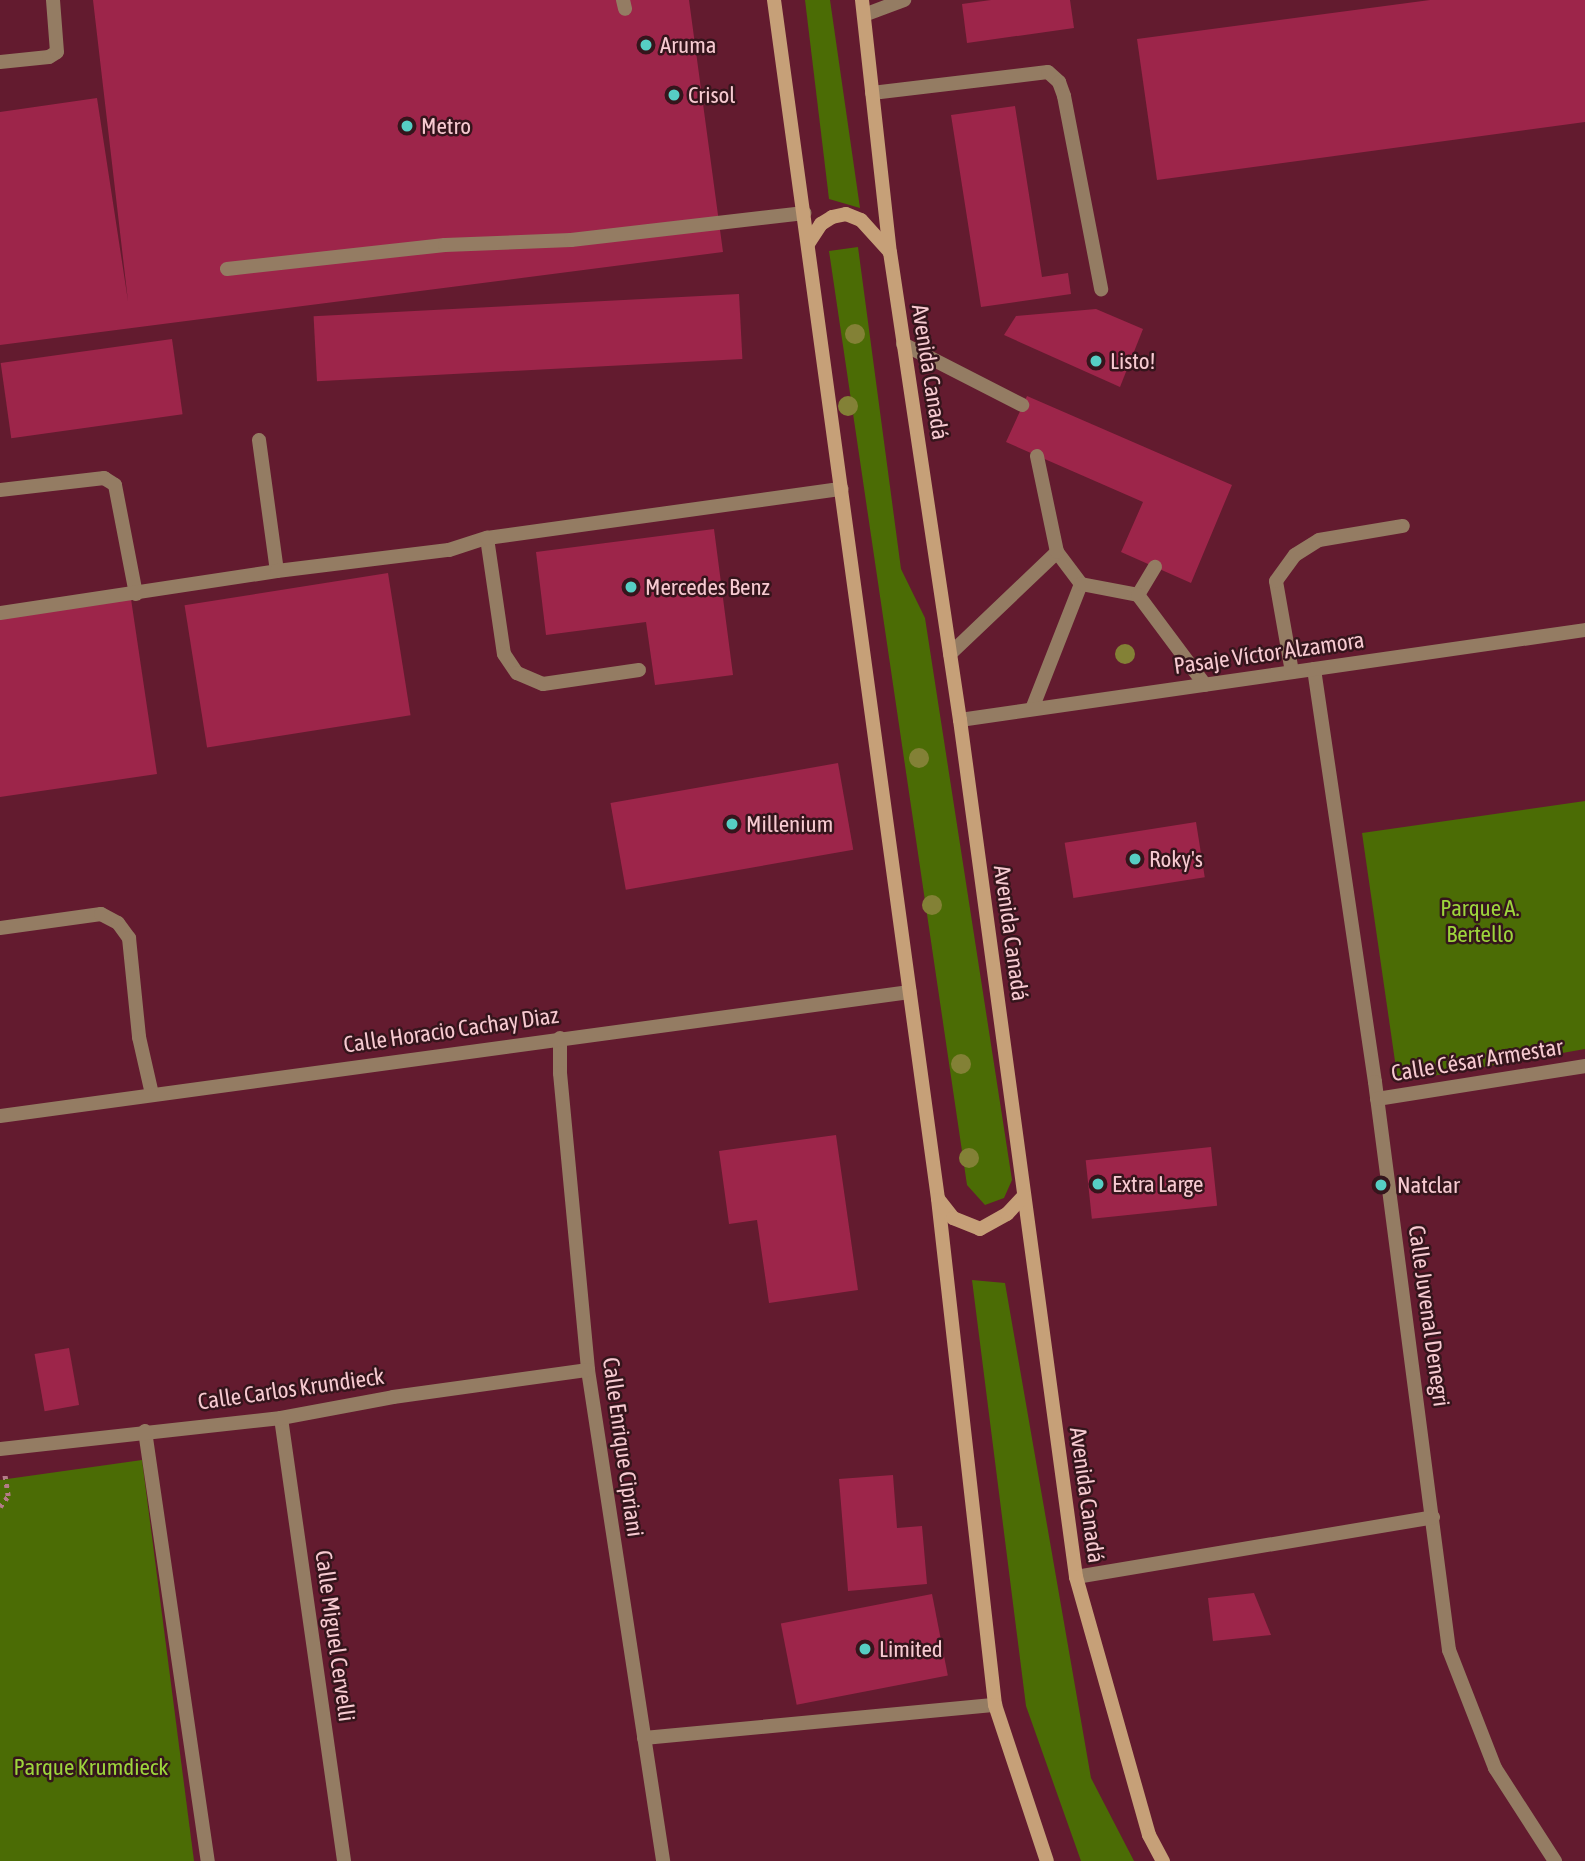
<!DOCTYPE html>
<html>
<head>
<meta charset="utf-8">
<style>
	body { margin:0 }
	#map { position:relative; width:1585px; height:1861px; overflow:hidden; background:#631b2f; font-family:"Asap Condensed",sans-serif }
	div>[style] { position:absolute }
	.green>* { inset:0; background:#4b6c05 }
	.building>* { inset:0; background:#9d254a; transform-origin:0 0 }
	.path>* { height:4.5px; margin-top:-2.25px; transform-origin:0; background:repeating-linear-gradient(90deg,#b47b88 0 3.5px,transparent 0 8.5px) }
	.service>* { height:14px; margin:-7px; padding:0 7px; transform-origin:7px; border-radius:7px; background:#947c63 }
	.pedestrian>* { height:14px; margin:-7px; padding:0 7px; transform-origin:7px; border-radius:7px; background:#947c63 }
	.minor>* { height:14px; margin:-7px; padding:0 7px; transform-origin:7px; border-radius:7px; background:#947c63 }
	.secondary>* { height:14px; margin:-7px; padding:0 7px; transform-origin:7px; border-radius:7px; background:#c6a078 }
	.trees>* { width:20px; height:20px; margin:-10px; border-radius:50%; background:#838136 }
	.dots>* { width:19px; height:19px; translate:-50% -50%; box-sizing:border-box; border:4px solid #35151c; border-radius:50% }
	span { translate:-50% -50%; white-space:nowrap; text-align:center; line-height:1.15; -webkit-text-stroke:5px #35151c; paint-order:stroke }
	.poi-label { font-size:23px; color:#f7cad1 }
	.left { translate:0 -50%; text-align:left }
	.street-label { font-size:23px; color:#f7cad1 }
	.park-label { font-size:23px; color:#9dd53c }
</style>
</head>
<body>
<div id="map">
	<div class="green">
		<i style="clip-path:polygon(805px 0,830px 0,860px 208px,829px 199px)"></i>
		<i style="clip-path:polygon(858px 247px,901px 569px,925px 618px,1012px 1180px,1004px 1198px,985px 1205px,967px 1185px,829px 251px)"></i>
		<i style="clip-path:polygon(1585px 801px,1585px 1049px,1398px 1082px,1362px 833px)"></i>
		<i style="clip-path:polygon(972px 1280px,1005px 1283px,1091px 1778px,1134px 1861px,1081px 1861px,1026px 1706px)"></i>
		<i style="clip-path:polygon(142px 1460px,194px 1861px,0 1861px,0 1480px)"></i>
	</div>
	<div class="building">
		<i style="clip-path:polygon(93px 0,689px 0,723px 252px,0 345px,0 112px,97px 98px,128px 301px)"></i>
		<i style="clip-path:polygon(991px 0,1070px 0,1074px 28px,967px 43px,962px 4px)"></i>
		<i style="clip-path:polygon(1430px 0,1585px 0,1585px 122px,1157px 180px,1137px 39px)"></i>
		<i style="clip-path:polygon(1015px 106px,1042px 277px,1068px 273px,1071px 294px,981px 307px,951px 115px)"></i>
		<i style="left:739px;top:294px;width:65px;height:426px;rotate:87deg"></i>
		<i style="clip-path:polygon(1096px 309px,1143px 329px,1120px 387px,1004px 335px,1016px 316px)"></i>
		<i style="left:172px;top:339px;width:76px;height:173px;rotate:82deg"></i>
		<i style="clip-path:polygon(1027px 396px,1232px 485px,1191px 583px,1121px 552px,1143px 502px,1006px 442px)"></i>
		<i style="clip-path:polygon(714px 529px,733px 675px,655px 685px,646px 622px,546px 635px,536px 552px)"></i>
		<i style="left:388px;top:573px;width:144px;height:206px;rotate:81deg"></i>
		<i style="clip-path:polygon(131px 599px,157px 774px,0 797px,0 618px)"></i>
		<i style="left:838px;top:763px;width:88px;height:231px;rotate:80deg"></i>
		<i style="left:1196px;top:822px;width:56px;height:133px;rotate:81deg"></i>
		<i style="clip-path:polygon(836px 1135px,858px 1290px,769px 1303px,757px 1220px,729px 1224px,719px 1151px)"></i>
		<i style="left:1211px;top:1147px;width:59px;height:126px;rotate:84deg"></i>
		<i style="left:69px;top:1348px;width:58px;height:35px;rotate:80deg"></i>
		<i style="clip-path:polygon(893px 1475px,897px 1528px,922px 1526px,927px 1584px,848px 1591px,839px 1479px)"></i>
		<i style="clip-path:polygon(1254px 1593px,1271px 1635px,1213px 1641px,1208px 1598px)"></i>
		<i style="left:932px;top:1594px;width:83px;height:154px;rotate:79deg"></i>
	</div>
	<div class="path">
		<i style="left:0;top:1507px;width:14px;rotate:-54deg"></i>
		<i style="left:8px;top:1496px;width:24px;rotate:-99deg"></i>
	</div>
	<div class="service">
		<i style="left:623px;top:0;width:9px;rotate:77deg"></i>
		<i style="left:864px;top:15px;width:43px;rotate:-20.6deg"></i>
		<i style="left:0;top:62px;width:49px;rotate:-5.8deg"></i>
		<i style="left:49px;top:57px;width:9px;rotate:-32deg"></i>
		<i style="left:57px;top:52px;width:52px;rotate:-94.4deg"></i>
		<i style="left:872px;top:93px;width:177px;rotate:-6.8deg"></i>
		<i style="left:1048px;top:72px;width:15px;rotate:42deg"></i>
		<i style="left:1059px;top:82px;width:15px;rotate:70deg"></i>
		<i style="left:1064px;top:96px;width:197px;rotate:79.1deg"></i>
		<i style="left:227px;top:269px;width:219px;rotate:-6.3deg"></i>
		<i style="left:445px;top:245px;width:126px;rotate:-2.3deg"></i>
		<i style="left:571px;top:240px;width:235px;rotate:-6.6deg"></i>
		<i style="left:903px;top:344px;width:134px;rotate:27.1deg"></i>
		<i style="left:259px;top:440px;width:132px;rotate:82.2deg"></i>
		<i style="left:0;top:490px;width:105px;rotate:-6.6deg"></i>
		<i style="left:104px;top:478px;width:13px;rotate:32deg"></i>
		<i style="left:115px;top:485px;width:111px;rotate:79.1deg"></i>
		<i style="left:487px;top:538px;width:117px;rotate:81.7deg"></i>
		<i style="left:504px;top:654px;width:23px;rotate:56deg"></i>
		<i style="left:517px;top:673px;width:28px;rotate:23deg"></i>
		<i style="left:543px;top:684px;width:97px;rotate:-8.3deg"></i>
		<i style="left:1057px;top:552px;width:40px;rotate:53deg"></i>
		<i style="left:1138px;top:595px;width:33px;rotate:-59deg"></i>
		<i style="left:0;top:613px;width:280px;rotate:-8.6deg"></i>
		<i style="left:277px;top:571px;width:173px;rotate:-7deg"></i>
		<i style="left:449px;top:550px;width:40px;rotate:-18deg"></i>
		<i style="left:487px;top:538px;width:358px;rotate:-7.9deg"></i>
		<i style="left:950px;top:654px;width:148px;rotate:-43.6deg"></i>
		<i style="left:1057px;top:552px;width:98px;rotate:-101.8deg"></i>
		<i style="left:1292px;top:672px;width:92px;rotate:-100deg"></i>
		<i style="left:1276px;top:581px;width:32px;rotate:-54deg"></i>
		<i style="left:1295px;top:555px;width:28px;rotate:-32deg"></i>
		<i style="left:1319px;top:540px;width:85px;rotate:-9.5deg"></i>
		<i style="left:1032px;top:709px;width:134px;rotate:-68.6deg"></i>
		<i style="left:1081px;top:584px;width:58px;rotate:10.9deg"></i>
		<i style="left:1138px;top:595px;width:112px;rotate:53.3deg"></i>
		<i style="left:0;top:928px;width:102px;rotate:-7.9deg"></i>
		<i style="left:101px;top:914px;width:19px;rotate:28deg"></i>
		<i style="left:118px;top:923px;width:19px;rotate:54deg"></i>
		<i style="left:129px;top:938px;width:100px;rotate:84.2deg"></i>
		<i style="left:139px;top:1037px;width:58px;rotate:77.2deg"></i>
	</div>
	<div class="pedestrian">
		<i style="left:145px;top:1431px;width:435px;rotate:81.7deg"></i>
		<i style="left:644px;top:1738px;width:353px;rotate:-5.4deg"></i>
	</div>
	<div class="minor">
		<i style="left:1314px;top:669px;width:417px;rotate:81.6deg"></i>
		<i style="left:1375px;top:1082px;width:573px;rotate:82.58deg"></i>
		<i style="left:1449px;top:1650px;width:127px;rotate:68.7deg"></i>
		<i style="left:1495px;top:1768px;width:111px;rotate:57.2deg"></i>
		<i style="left:960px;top:720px;width:631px;rotate:-8.19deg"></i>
		<i style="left:560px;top:1038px;width:35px;rotate:90deg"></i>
		<i style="left:560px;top:1073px;width:298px;rotate:84.6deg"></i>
		<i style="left:588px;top:1370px;width:497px;rotate:81.3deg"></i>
		<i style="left:1377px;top:1099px;width:211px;rotate:-9deg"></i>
		<i style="left:0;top:1116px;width:918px;rotate:-7.76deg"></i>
		<i style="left:281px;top:1418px;width:447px;rotate:81.9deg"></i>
		<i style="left:0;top:1449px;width:283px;rotate:-6.3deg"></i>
		<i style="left:281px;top:1418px;width:114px;rotate:-10.6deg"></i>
		<i style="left:393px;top:1397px;width:197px;rotate:-7.9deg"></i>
		<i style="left:1076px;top:1577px;width:362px;rotate:-9.5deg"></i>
	</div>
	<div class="secondary">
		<i style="left:774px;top:0;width:1210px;rotate:82.21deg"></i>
		<i style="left:938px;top:1199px;width:509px;rotate:83.57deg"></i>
		<i style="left:995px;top:1705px;width:164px;rotate:71.6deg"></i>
		<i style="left:862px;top:0;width:254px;rotate:83.7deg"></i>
		<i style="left:890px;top:252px;width:473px;rotate:81.5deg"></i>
		<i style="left:960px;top:720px;width:865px;rotate:82.29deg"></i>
		<i style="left:1076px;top:1577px;width:268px;rotate:74.2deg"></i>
		<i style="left:1149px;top:1835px;width:30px;rotate:62deg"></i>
		<i style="left:808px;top:244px;width:24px;rotate:-57deg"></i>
		<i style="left:821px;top:224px;width:13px;rotate:-32deg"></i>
		<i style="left:832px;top:217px;width:14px;rotate:-12deg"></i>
		<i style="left:846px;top:214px;width:16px;rotate:22deg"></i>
		<i style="left:861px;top:220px;width:42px;rotate:47.9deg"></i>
		<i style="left:939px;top:1200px;width:23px;rotate:52deg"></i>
		<i style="left:953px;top:1218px;width:29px;rotate:22deg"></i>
		<i style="left:980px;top:1229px;width:31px;rotate:-29deg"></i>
		<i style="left:1007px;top:1214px;width:25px;rotate:-47deg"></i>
	</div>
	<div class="trees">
		<i style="left:855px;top:334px"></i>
		<i style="left:848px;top:406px"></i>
		<i style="left:1125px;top:654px"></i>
		<i style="left:919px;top:758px"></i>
		<i style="left:932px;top:905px"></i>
		<i style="left:961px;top:1064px"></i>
		<i style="left:969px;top:1158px"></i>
	</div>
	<div class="dots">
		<i style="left:646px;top:45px;background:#56cec4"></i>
		<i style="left:674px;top:95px;background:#56cec4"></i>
		<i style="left:407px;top:126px;background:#56cec4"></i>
		<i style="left:1096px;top:361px;background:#56cec4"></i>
		<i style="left:631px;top:587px;background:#56cec4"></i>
		<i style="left:732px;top:824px;background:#56cec4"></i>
		<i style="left:1135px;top:859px;background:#56cec4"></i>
		<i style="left:1098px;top:1184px;background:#56cec4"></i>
		<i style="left:1381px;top:1185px;background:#56cec4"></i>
		<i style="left:865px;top:1649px;background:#56cec4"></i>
	</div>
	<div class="poi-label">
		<span class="left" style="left:660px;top:45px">Aruma</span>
		<span class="left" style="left:688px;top:95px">Crisol</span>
		<span class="left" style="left:421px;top:126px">Metro</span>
		<span class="left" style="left:1110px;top:361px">Listo!</span>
		<span class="left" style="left:645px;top:587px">Mercedes Benz</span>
		<span class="left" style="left:746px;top:824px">Millenium</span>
		<span class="left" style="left:1149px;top:859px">Roky's</span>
		<span class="left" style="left:1112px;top:1184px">Extra Large</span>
		<span class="left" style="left:1397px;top:1185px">Natclar</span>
		<span class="left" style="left:879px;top:1649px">Limited</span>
	</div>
	<div class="street-label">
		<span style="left:930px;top:372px;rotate:81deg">Avenida Canadá</span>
		<span style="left:1269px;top:653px;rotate:-8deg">Pasaje Víctor Alzamora</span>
		<span style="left:1011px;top:933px;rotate:82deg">Avenida Canadá</span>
		<span style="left:451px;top:1030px;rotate:-8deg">Calle Horacio Cachay Diaz</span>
		<span style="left:1477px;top:1060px;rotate:-9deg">Calle César Armestar</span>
		<span style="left:1429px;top:1316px;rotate:82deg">Calle Juvenal Denegri</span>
		<span style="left:291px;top:1389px;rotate:-8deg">Calle Carlos Krundieck</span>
		<span style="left:623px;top:1447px;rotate:82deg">Calle Enrique Cipriani</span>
		<span style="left:1087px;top:1495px;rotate:82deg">Avenida Canadá</span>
		<span style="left:335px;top:1636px;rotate:82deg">Calle Miguel Cervelli</span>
	</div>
	<div class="park-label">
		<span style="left:1480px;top:921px">Parque A.<br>Bertello</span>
		<span style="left:91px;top:1767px">Parque Krumdieck</span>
	</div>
</div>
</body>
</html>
